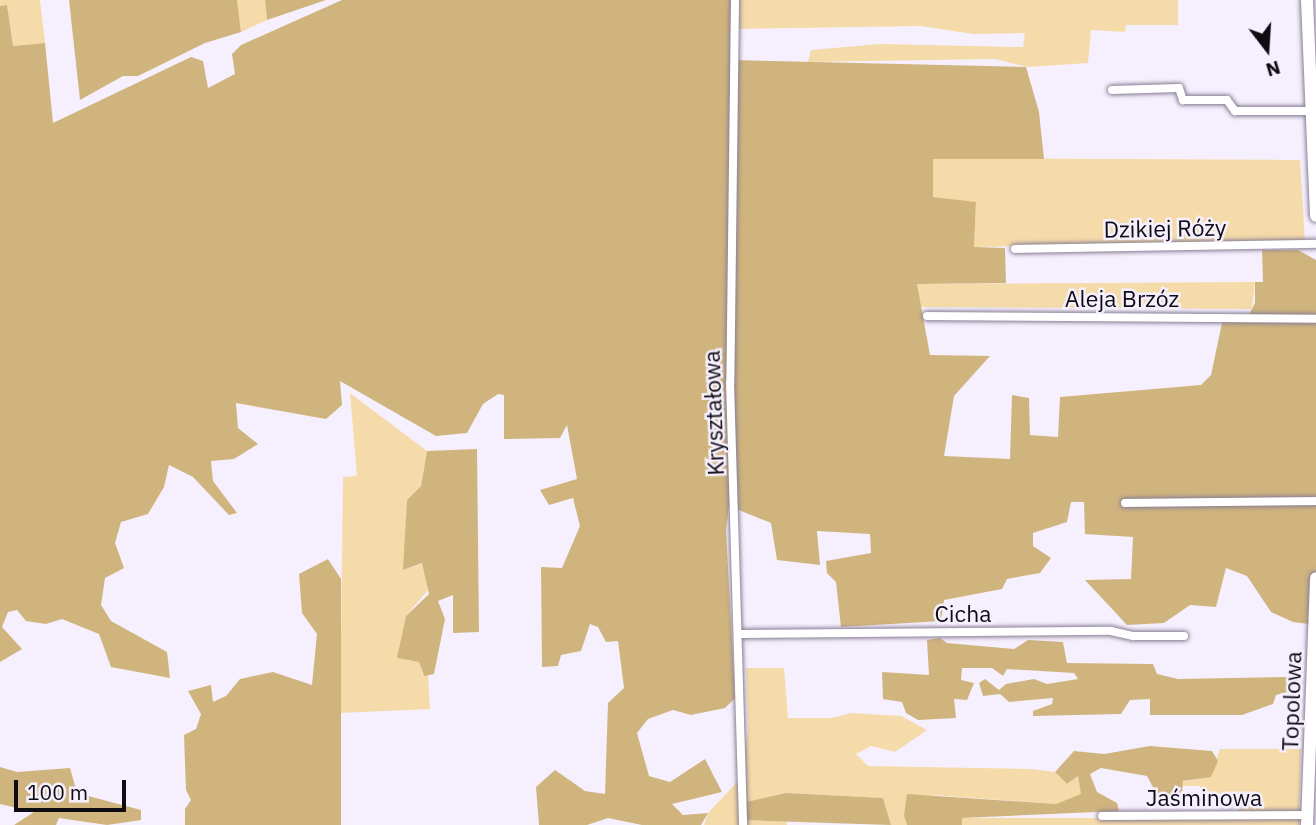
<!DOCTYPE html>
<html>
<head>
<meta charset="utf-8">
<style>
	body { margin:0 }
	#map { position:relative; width:1316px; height:825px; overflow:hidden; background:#f6f0fe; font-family:"IBM Plex Sans",sans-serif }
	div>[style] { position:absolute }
	.green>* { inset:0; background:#f5dba9 }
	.forest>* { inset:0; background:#d0b47e }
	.roads { filter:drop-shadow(0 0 2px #887f94) drop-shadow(0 0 2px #887f94) }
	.street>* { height:8px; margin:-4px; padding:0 4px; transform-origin:4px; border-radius:4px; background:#fff }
	.secondary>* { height:12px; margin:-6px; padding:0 6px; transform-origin:6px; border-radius:6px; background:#fff }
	span { translate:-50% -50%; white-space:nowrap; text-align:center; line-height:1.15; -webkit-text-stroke:5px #f6f0fe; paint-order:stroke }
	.street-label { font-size:23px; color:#0e0b12 }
	.north { position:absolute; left:1232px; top:14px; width:70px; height:70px; -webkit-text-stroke:5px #f6f0fe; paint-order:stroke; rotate:163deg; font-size:19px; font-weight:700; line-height:28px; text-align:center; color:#0e0b12 }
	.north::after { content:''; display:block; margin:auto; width:24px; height:32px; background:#0e0b12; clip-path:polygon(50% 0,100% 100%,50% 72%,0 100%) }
	.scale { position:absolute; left:14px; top:780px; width:112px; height:32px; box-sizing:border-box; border:4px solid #0e0b12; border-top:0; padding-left:9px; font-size:21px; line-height:24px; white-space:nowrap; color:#0e0b12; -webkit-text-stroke:5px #f6f0fe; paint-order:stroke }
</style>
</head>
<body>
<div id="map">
	<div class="green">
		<i style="clip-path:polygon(0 0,40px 0,45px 43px,13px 46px,7px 6px,0 6px)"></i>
		<i style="clip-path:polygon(237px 0,265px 0,267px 20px,241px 32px)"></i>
		<i style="clip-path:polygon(731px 0,1178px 0,1178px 25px,1126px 25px,1125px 32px,1091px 30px,1088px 63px,1027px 67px,995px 59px,808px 62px,811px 50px,880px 44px,1023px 47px,1025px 33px,973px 34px,921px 26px,730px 29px)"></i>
		<i style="clip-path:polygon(933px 158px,1300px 160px,1305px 242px,974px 247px,976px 203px,933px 197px)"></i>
		<i style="clip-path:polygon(1255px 282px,1252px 309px,919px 307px,917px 284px)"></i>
		<i style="clip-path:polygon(350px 393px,427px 451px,421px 486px,407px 500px,404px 570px,423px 563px,428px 590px,406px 616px,398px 658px,419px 662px,423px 675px,428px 675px,430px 709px,340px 713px,343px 477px,357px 476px)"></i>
		<i style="clip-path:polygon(746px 668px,784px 668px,788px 718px,831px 718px,852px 713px,901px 716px,927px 730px,895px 752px,871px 746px,856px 754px,868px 766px,1031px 769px,1055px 772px,1067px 784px,1078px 776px,1082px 794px,1056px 804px,933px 795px,904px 816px,907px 825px,891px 825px,883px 798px,786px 793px,743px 820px,787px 821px,787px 825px,704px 825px,708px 813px,741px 778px,748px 731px)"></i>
		<i style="clip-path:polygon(1220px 749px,1301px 749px,1299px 825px,962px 825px,962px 818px,1236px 818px,1239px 807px,1231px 794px,1203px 794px,1200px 786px,1182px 786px,1183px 782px,1211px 776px)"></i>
	</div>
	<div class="forest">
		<i style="clip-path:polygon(69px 0,237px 0,241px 32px,205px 43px,138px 76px,123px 76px,80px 100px)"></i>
		<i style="clip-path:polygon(265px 0,326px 0,267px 20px)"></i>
		<i style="clip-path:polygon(342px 0,731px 0,730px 60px,1026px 67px,1039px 112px,1044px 159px,933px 159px,933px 197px,976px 202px,974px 247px,1005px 248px,1006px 283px,917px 284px,930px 355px,990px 356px,954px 396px,944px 456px,1010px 459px,1012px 395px,1029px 398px,1030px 435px,1058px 437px,1060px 397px,1201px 385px,1211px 375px,1223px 318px,1248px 317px,1255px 303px,1255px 282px,1263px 282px,1262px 250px,1298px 250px,1316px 260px,1316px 625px,1293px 622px,1271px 612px,1247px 576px,1226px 568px,1216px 607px,1190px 605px,1164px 623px,1127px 625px,1085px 580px,1131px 579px,1133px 537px,1085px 534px,1084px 502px,1071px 502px,1067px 522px,1033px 533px,1033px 546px,1051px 558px,1040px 573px,1007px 579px,1002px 589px,944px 600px,941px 621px,841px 627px,836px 582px,827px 573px,826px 561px,871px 553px,870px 534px,817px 531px,820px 565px,777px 560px,771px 523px,729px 506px,726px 530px,735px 698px,725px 708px,691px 715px,673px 710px,648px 719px,637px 733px,649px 776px,670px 782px,705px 759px,722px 792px,672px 804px,683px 815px,708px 813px,701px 825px,642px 825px,608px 818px,587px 825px,539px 825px,536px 787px,555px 770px,585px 791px,605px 794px,608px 703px,624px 688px,618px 641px,606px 642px,598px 627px,590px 624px,581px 651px,561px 655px,558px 666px,542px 667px,541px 567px,562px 568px,580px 526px,573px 498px,549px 505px,540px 490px,577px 479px,567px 425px,560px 438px,504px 439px,504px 395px,498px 394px,483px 404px,467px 433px,436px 436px,340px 381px,342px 405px,326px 419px,236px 403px,238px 428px,258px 444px,234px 459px,211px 461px,213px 481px,237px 513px,229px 515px,193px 477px,169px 465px,164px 487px,148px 514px,121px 522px,115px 543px,124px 568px,105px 578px,101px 605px,111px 621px,167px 652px,170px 678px,111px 667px,99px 634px,62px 619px,46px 624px,26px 621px,17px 610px,8px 612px,2px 627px,22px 649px,0 662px,0 6px,7px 5px,13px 46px,45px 43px,53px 123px,191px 57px,203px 61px,208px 88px,235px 74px,232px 54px,241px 45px)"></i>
		<i style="clip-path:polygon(477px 449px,479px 632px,453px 633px,453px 595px,438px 601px,445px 619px,434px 674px,424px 676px,419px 662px,397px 658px,406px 616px,429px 594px,422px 563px,403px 570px,407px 500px,421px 486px,427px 451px)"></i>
		<i style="clip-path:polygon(328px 559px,341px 579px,341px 825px,185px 825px,185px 809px,191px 800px,186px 790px,184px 735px,196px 729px,201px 714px,188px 691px,211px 685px,213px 702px,226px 696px,240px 679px,273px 672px,312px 685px,317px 634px,302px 613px,299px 574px)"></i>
		<i style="clip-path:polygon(940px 638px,947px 643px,1014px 649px,1028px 640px,1063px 642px,1067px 663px,1153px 664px,1157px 674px,1178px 679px,1287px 677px,1293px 683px,1291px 691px,1276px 695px,1273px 704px,1242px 715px,1150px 715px,1150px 699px,1130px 700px,1121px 714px,1033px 716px,1033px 711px,1052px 704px,1053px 698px,1009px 702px,1000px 694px,983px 696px,979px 683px,985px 679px,999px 690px,1006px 684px,1034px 679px,1047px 684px,1078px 679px,1074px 673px,1007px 669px,1003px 676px,992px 668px,962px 668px,961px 680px,974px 683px,967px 700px,954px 699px,956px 718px,918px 720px,906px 713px,902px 702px,883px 699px,882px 672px,929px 675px,927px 640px)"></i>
		<i style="clip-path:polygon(1150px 746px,1212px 751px,1218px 761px,1211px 777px,1183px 781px,1182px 794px,1152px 806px,1155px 791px,1147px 776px,1101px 768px,1090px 774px,1097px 792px,1117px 803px,1119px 811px,962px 818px,962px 825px,907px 825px,904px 816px,907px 794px,1056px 804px,1081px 794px,1078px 776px,1067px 784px,1055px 772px,1074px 751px,1104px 754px)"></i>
		<i style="clip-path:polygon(0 767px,17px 772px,70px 768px,77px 793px,141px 810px,141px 820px,107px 825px,59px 818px,56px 825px,14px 825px,34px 812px,0 804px)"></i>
		<i style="clip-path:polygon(786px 793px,883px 798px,891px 825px,743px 820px,738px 804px)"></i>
	</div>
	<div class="roads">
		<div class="street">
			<i style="left:735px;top:0;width:383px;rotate:90.7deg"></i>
			<i style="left:730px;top:383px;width:442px;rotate:88.3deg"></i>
			<i style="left:1112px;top:90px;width:67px;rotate:-1.7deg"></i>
			<i style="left:1179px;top:88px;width:13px;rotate:72deg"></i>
			<i style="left:1183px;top:100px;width:44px"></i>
			<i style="left:1227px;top:100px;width:14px;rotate:54deg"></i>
			<i style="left:1235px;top:111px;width:77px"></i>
			<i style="left:1015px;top:249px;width:301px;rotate:-1deg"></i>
			<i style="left:927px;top:316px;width:389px;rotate:0.4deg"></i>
			<i style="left:1125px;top:503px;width:191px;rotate:-0.6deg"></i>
			<i style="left:741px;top:634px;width:370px;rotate:-0.5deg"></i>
			<i style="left:1111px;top:631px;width:23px;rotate:13deg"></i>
			<i style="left:1133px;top:636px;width:51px"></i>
			<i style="left:1102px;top:816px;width:205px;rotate:-0.3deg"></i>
		</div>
		<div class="secondary">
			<i style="left:1307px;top:0;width:216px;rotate:87.6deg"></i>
			<i style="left:1307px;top:825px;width:247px;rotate:-87.9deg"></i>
		</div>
	</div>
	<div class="street-label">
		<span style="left:1165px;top:228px;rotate:-1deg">Dzikiej Róży</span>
		<span style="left:1122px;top:298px">Aleja Brzóz</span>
		<span style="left:713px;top:413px;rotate:-92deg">Kryształowa</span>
		<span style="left:963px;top:613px">Cicha</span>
		<span style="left:1291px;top:701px;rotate:-88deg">Topolowa</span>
		<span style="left:1204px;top:797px">Jaśminowa</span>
	</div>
	<div class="north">N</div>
	<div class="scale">100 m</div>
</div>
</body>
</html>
